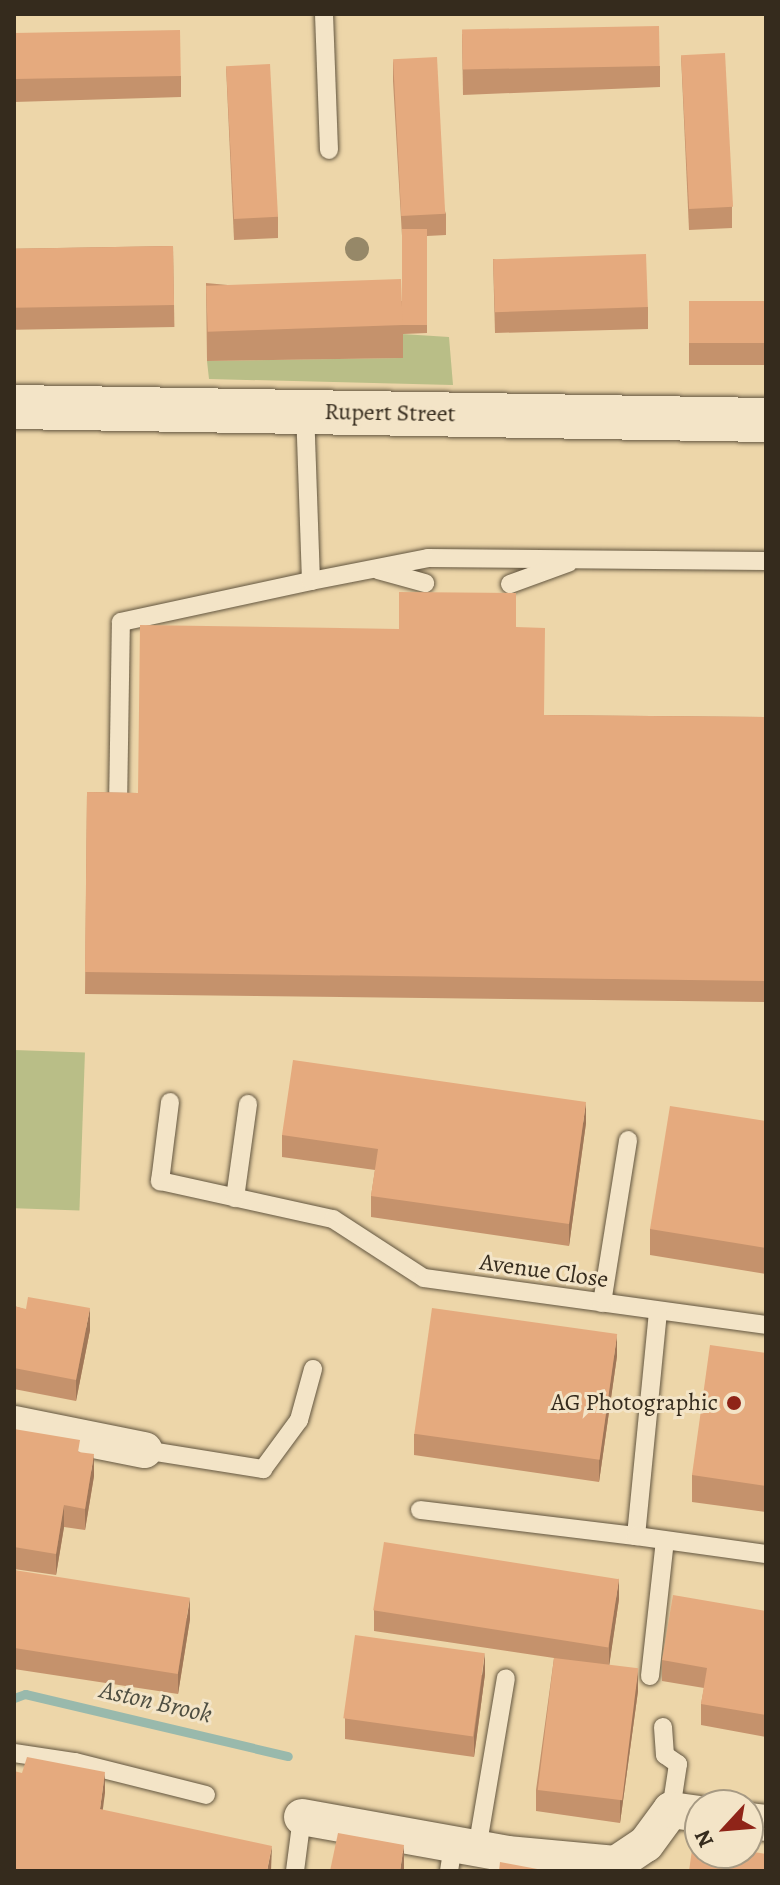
<!DOCTYPE html>
<html>
<head>
<meta charset="utf-8">
<style>
	body { margin:0 }
	#map { position:relative; width:780px; height:1885px; overflow:hidden; background:#edd6a9; font-family:Alegreya,serif }
	div>[style] { position:absolute }
	.green>* { inset:0; background:#b9be87; transform-origin:0 0 }
	.stream>* { height:9px; margin:-4.5px; padding:0 4.5px; transform-origin:4.5px; border-radius:4.5px; background:#99b9ac }
	.roads { filter:drop-shadow(0 0 2px #635640) drop-shadow(0 0 2px #635640) }
	.lane>* { height:18px; margin:-9px; padding:0 9px; transform-origin:9px; border-radius:9px; background:#f3e4c7 }
	.street>* { height:36px; margin:-18px; padding:0 18px; transform-origin:18px; border-radius:18px; background:#f3e4c7 }
	.secondary>* { height:44px; margin:-22px; padding:0 22px; transform-origin:22px; border-radius:22px; background:#f3e4c7 }
	.trees>* { width:24px; height:24px; margin:-12px; border-radius:50%; background:#968868 }
	.wall>* { inset:0; background:#c5926c; transform-origin:0 0 }
	.shaded-wall>* { inset:0; background:#a07758 }
	.building>* { inset:0; background:#e5aa7e; transform-origin:0 0 }
	.dots>* { width:22px; height:22px; translate:-50% -50%; box-sizing:border-box; border:4px solid #f3e4c7; border-radius:50% }
	span { translate:-50% -50%; white-space:nowrap; text-align:center; line-height:1.15; -webkit-text-stroke:6px #f3e4c7; paint-order:stroke }
	.street-label { font-size:24px; color:#352b1d }
	.poi-label { font-size:24px; color:#352b1d }
	.right { translate:-100% -50%; text-align:right }
	.water-label { font-size:26px; color:#4e4e41; font-style:italic }
	.frame { position:absolute; inset:0; border:16px solid #352b1d; pointer-events:none }
	.north { position:absolute; left:684px; top:1789px; width:80px; height:80px; box-sizing:border-box; background:#f3e4c7; border:2px solid #a79a83; border-radius:50%; rotate:244deg; font-size:22px; font-weight:700; line-height:32px; text-align:center; color:#352b1d }
	.north::after { content:''; display:block; margin:auto; width:28px; height:36px; background:#8f2418; clip-path:polygon(50% 0,100% 100%,50% 72%,0 100%) }
</style>
</head>
<body>
<div id="map">
	<div class="green">
		<i style="clip-path:polygon(402px 334px,449px 337px,453px 385px,209px 379px,207px 361px,402px 358px)"></i>
		<i style="left:14px;top:1050px;width:71px;height:158px;rotate:2deg"></i>
	</div>
	<div class="stream">
		<i style="left:14px;top:1698px;width:12px;rotate:-20deg"></i>
		<i style="left:25px;top:1694px;width:270px;rotate:13.3deg"></i>
	</div>
	<div class="roads">
		<div class="lane">
			<i style="left:324px;top:14px;width:136px;rotate:87.9deg"></i>
			<i style="left:378px;top:570px;width:49px;rotate:15.5deg"></i>
			<i style="left:311px;top:581px;width:119px;rotate:-11.1deg"></i>
			<i style="left:428px;top:558px;width:338px;rotate:0.5deg"></i>
			<i style="left:510px;top:584px;width:62px;rotate:-19.9deg"></i>
			<i style="left:118px;top:807px;width:185px;rotate:-89.1deg"></i>
			<i style="left:121px;top:622px;width:194px;rotate:-12.2deg"></i>
			<i style="left:311px;top:581px;width:169px;rotate:-92deg"></i>
			<i style="left:170px;top:1102px;width:80px;rotate:97.2deg"></i>
			<i style="left:160px;top:1181px;width:177px;rotate:12.4deg"></i>
			<i style="left:333px;top:1219px;width:108px;rotate:33deg"></i>
			<i style="left:424px;top:1278px;width:345px;rotate:7.8deg"></i>
			<i style="left:235px;top:1198px;width:95px;rotate:-82.1deg"></i>
			<i style="left:602px;top:1303px;width:165px;rotate:-80.9deg"></i>
			<i style="left:144px;top:1450px;width:121px;rotate:9.1deg"></i>
			<i style="left:263px;top:1469px;width:61px;rotate:-53.7deg"></i>
			<i style="left:299px;top:1420px;width:53px;rotate:-74.6deg"></i>
			<i style="left:420px;top:1510px;width:218px;rotate:6.9deg"></i>
			<i style="left:636px;top:1536px;width:226px;rotate:-84.4deg"></i>
			<i style="left:636px;top:1536px;width:131px;rotate:7.9deg"></i>
			<i style="left:650px;top:1676px;width:136px;rotate:-83.7deg"></i>
			<i style="left:663px;top:1727px;width:28px;rotate:86deg"></i>
			<i style="left:665px;top:1755px;width:16px;rotate:35deg"></i>
			<i style="left:678px;top:1764px;width:47px;rotate:98.7deg"></i>
			<i style="left:14px;top:1753px;width:62px;rotate:8.4deg"></i>
			<i style="left:75px;top:1762px;width:135px;rotate:14.1deg"></i>
			<i style="left:477px;top:1849px;width:173px;rotate:-80.4deg"></i>
			<i style="left:295px;top:1871px;width:54px;rotate:-82.6deg"></i>
			<i style="left:449px;top:1871px;width:26px;rotate:-81deg"></i>
		</div>
		<div class="street">
			<i style="left:14px;top:1424px;width:133px;rotate:11.3deg"></i>
			<i style="left:302px;top:1817px;width:208px;rotate:10.2deg"></i>
			<i style="left:507px;top:1854px;width:109px;rotate:5.2deg"></i>
			<i style="left:616px;top:1864px;width:36px;rotate:-34deg"></i>
			<i style="left:646px;top:1844px;width:42px;rotate:-53.7deg"></i>
			<i style="left:671px;top:1810px;width:29px;rotate:8deg"></i>
			<i style="left:748px;top:1821px;width:18px;rotate:6deg"></i>
		</div>
		<div class="secondary">
			<i style="left:14px;top:407px;width:752px;rotate:0.99deg"></i>
		</div>
	</div>
	<div class="trees">
		<i style="left:357px;top:249px"></i>
	</div>
	<div class="wall">
		<i style="clip-path:polygon(462px 34px,660px 66px,660px 87px,463px 95px)"></i>
		<i style="clip-path:polygon(14px 36px,181px 76px,181px 97px,14px 102px)"></i>
		<i style="clip-path:polygon(681px 55px,732px 207px,732px 228px,689px 230px)"></i>
		<i style="clip-path:polygon(393px 60px,446px 214px,446px 235px,427px 236px,427px 333px,403px 334px,403px 358px,207px 361px,206px 283px,402px 301px,402px 236px,393px 81px)"></i>
		<i style="clip-path:polygon(226px 66px,278px 217px,278px 238px,234px 240px)"></i>
		<i style="left:173px;top:246px;width:81px;height:159px;rotate:89deg"></i>
		<i style="clip-path:polygon(493px 259px,648px 307px,648px 329px,495px 333px)"></i>
		<i style="left:766px;top:301px;width:64px;height:77px;rotate:90deg"></i>
		<i style="clip-path:polygon(516px 627px,544px 715px,766px 717px,766px 1002px,85px 994px,87px 792px,138px 793px,399px 629px)"></i>
		<i style="clip-path:polygon(766px 1121px,766px 1274px,650px 1255px,650px 1229px)"></i>
		<i style="clip-path:polygon(586px 1123px,569px 1246px,371px 1217px,371px 1196px,375px 1170px,282px 1157px,282px 1135px)"></i>
		<i style="clip-path:polygon(14px 1306px,90px 1330px,76px 1401px,14px 1389px)"></i>
		<i style="clip-path:polygon(766px 1353px,766px 1512px,692px 1502px,692px 1475px)"></i>
		<i style="clip-path:polygon(617px 1356px,599px 1482px,414px 1455px,414px 1434px)"></i>
		<i style="clip-path:polygon(14px 1429px,80px 1452px,94px 1476px,85px 1530px,64px 1527px,56px 1575px,14px 1569px)"></i>
		<i style="clip-path:polygon(14px 1570px,190px 1619px,178px 1694px,14px 1669px)"></i>
		<i style="clip-path:polygon(619px 1599px,609px 1665px,638px 1691px,620px 1823px,536px 1811px,536px 1790px,554px 1658px,374px 1631px,374px 1610px)"></i>
		<i style="clip-path:polygon(766px 1611px,766px 1737px,701px 1725px,701px 1704px,704px 1688px,662px 1681px,662px 1660px)"></i>
		<i style="clip-path:polygon(485px 1674px,474px 1757px,345px 1739px,345px 1718px)"></i>
	</div>
	<div class="shaded-wall">
		<i style="clip-path:polygon(586px 1102px,586px 1123px,569px 1246px,569px 1224px)"></i>
		<i style="clip-path:polygon(90px 1308px,90px 1330px,76px 1401px,76px 1380px)"></i>
		<i style="clip-path:polygon(617px 1335px,617px 1356px,599px 1482px,599px 1461px)"></i>
		<i style="clip-path:polygon(94px 1454px,94px 1476px,85px 1530px,85px 1509px)"></i>
		<i style="clip-path:polygon(64px 1505px,64px 1527px,56px 1575px,56px 1554px)"></i>
		<i style="clip-path:polygon(619px 1578px,619px 1599px,609px 1667px,609px 1645px)"></i>
		<i style="clip-path:polygon(190px 1598px,190px 1619px,178px 1694px,178px 1673px)"></i>
		<i style="clip-path:polygon(485px 1653px,485px 1674px,474px 1757px,474px 1736px)"></i>
		<i style="clip-path:polygon(638px 1669px,638px 1691px,620px 1823px,620px 1802px)"></i>
		<i style="clip-path:polygon(105px 1772px,105px 1793px,100px 1831px,100px 1809px)"></i>
		<i style="clip-path:polygon(404px 1845px,404px 1871px,400px 1871px)"></i>
		<i style="clip-path:polygon(272px 1846px,271px 1871px,267px 1871px)"></i>
	</div>
	<div class="building">
		<i style="left:659px;top:26px;width:40px;height:197px;rotate:89deg"></i>
		<i style="left:180px;top:30px;width:46px;height:166px;rotate:89deg"></i>
		<i style="left:725px;top:53px;width:154px;height:44px;rotate:87deg"></i>
		<i style="left:437px;top:57px;width:157px;height:44px;rotate:87deg"></i>
		<i style="left:270px;top:64px;width:153px;height:44px;rotate:87deg"></i>
		<i style="left:427px;top:229px;width:96px;height:25px;rotate:90deg"></i>
		<i style="left:173px;top:246px;width:59px;height:159px;rotate:89deg"></i>
		<i style="left:646px;top:254px;width:53px;height:153px;rotate:88deg"></i>
		<i style="left:401px;top:279px;width:46px;height:195px;rotate:88deg"></i>
		<i style="left:766px;top:301px;width:42px;height:77px;rotate:90deg"></i>
		<i style="clip-path:polygon(399px 592px,516px 593px,516px 627px,545px 628px,544px 715px,766px 717px,766px 981px,85px 972px,87px 792px,138px 793px,140px 625px,399px 629px)"></i>
		<i style="clip-path:polygon(293px 1060px,586px 1102px,569px 1224px,371px 1196px,378px 1149px,282px 1135px)"></i>
		<i style="clip-path:polygon(670px 1106px,766px 1121px,766px 1248px,650px 1229px)"></i>
		<i style="clip-path:polygon(28px 1297px,90px 1308px,76px 1380px,14px 1368px,14px 1306px,26px 1309px)"></i>
		<i style="left:432px;top:1308px;width:187px;height:127px;rotate:8deg"></i>
		<i style="clip-path:polygon(710px 1345px,766px 1353px,766px 1486px,692px 1475px)"></i>
		<i style="clip-path:polygon(14px 1429px,80px 1440px,78px 1452px,94px 1454px,85px 1509px,64px 1505px,56px 1554px,14px 1547px)"></i>
		<i style="left:384px;top:1542px;width:238px;height:69px;rotate:9deg"></i>
		<i style="left:14px;top:1570px;width:178px;height:77px;rotate:9deg"></i>
		<i style="clip-path:polygon(673px 1595px,766px 1611px,766px 1715px,701px 1704px,707px 1668px,662px 1660px)"></i>
		<i style="left:355px;top:1635px;width:131px;height:84px;rotate:8deg"></i>
		<i style="left:554px;top:1658px;width:85px;height:133px;rotate:7deg"></i>
		<i style="clip-path:polygon(27px 1757px,105px 1772px,100px 1809px,272px 1846px,267px 1871px,14px 1871px,14px 1771px,22px 1773px)"></i>
		<i style="clip-path:polygon(338px 1833px,404px 1845px,400px 1871px,330px 1871px)"></i>
		<i style="clip-path:polygon(693px 1843px,700px 1844px,700px 1853px,748px 1853px,748px 1851px,766px 1854px,766px 1871px,689px 1871px)"></i>
		<i style="clip-path:polygon(500px 1862px,548px 1871px,499px 1871px)"></i>
	</div>
	<div class="dots">
		<i style="left:734px;top:1403px;background:#8f2418"></i>
	</div>
	<div class="street-label">
		<span style="left:390px;top:413px;rotate:1deg">Rupert Street</span>
		<span style="left:544px;top:1271px;rotate:8deg">Avenue Close</span>
	</div>
	<div class="poi-label">
		<span class="right" style="left:718px;top:1403px">AG Photographic</span>
	</div>
	<div class="water-label">
		<span style="left:156px;top:1702px;rotate:13deg">Aston Brook</span>
	</div>
	<div class="frame"></div>
	<div class="north">N</div>
</div>
</body>
</html>
